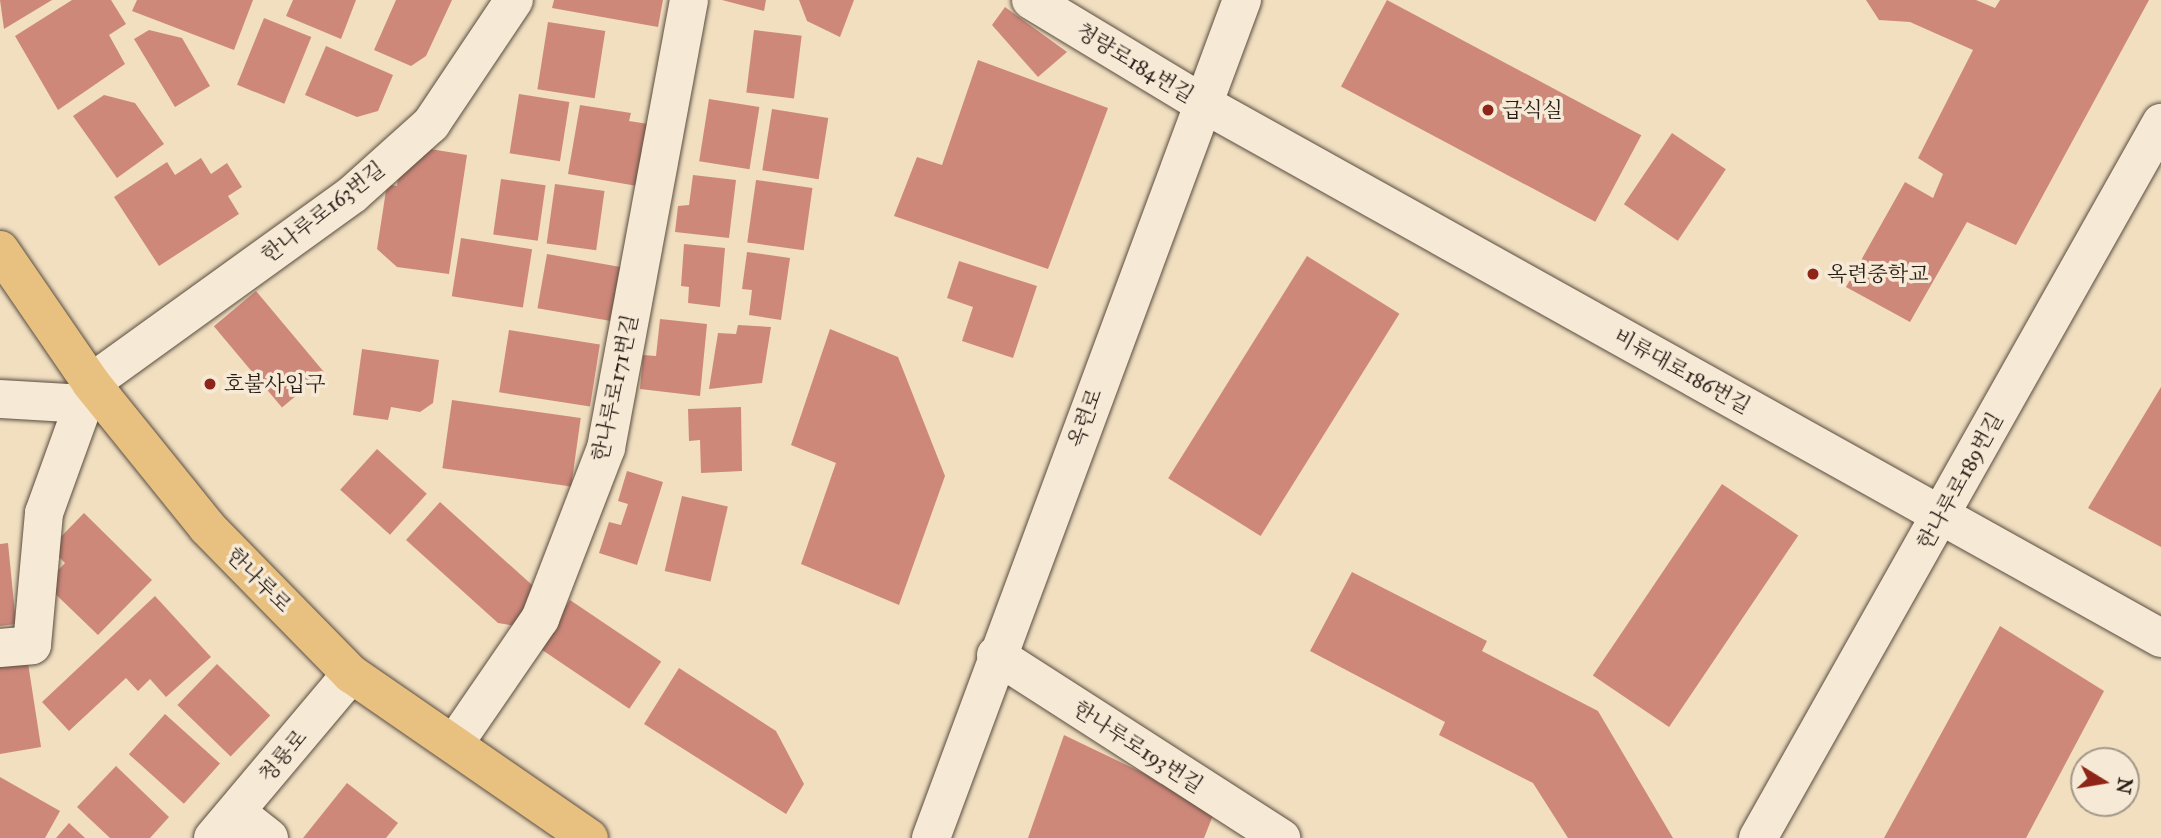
<!DOCTYPE html>
<html>
<head>
<meta charset="utf-8">
<style>
	body { margin:0 }
	#map { position:relative; width:2161px; height:838px; overflow:hidden; background:#f1dfc0; font-family:"IM FELL Great Primer","Noto Serif KR",serif }
	div>[style] { position:absolute }
	.building>* { inset:0; background:#ce887a; transform-origin:0 0 }
	.roads { filter:drop-shadow(0 0 2px #5a4d40) drop-shadow(0 0 2px #5a4d40) }
	.minor>* { height:38px; margin:-19px; padding:0 19px; transform-origin:19px; border-radius:19px; background:#f6ead6 }
	.major>* { height:38px; margin:-19px; padding:0 19px; transform-origin:19px; border-radius:19px; background:#e8c080 }
	.dots>* { width:19px; height:19px; translate:-50% -50%; box-sizing:border-box; border:4px solid #f6ead6; border-radius:50% }
	span { translate:-50% -50%; white-space:nowrap; text-align:center; line-height:1.15; -webkit-text-stroke:7px #f6ead6; paint-order:stroke }
	.street-label { font-size:21px; color:#271c16 }
	.poi-label { font-size:21px; color:#271c16 }
	.left { translate:0 -50%; text-align:left }
	.north { position:absolute; left:2070px; top:747px; width:70px; height:70px; box-sizing:border-box; background:#f6ead6; border:2px solid #a39889; border-radius:50%; rotate:101deg; font-size:19px; font-weight:700; line-height:28px; text-align:center; color:#271c16 }
	.north::after { content:''; display:block; margin:auto; width:24px; height:32px; background:#8f2418; clip-path:polygon(50% 0,100% 100%,50% 72%,0 100%) }
</style>
</head>
<body>
<div id="map">
	<div class="building">
		<i style="clip-path:polygon(0 0,52px 0,4px 29px)"></i>
		<i style="clip-path:polygon(72px 0,111px 0,126px 24px,109px 35px,125px 64px,58px 110px,15px 36px)"></i>
		<i style="clip-path:polygon(137px 0,253px 0,234px 50px,132px 11px)"></i>
		<i style="clip-path:polygon(293px 0,356px 0,341px 39px,286px 16px)"></i>
		<i style="clip-path:polygon(396px 0,452px 0,426px 56px,411px 66px,374px 50px)"></i>
		<i style="clip-path:polygon(554px 0,663px 0,658px 27px,552px 8px)"></i>
		<i style="clip-path:polygon(722px 0,766px 0,764px 11px)"></i>
		<i style="clip-path:polygon(799px 0,854px 0,840px 37px,807px 21px)"></i>
		<i style="left:1387px;top:0;width:288px;height:98px;rotate:28deg"></i>
		<i style="clip-path:polygon(1866px 0,1976px 0,1995px 8px,2000px 0,2149px 0,2016px 245px,1967px 222px,1910px 322px,1846px 287px,1905px 182px,1933px 198px,1943px 174px,1918px 158px,1973px 50px,1910px 22px,1879px 20px)"></i>
		<i style="clip-path:polygon(1005px 7px,1067px 52px,1038px 77px,992px 25px)"></i>
		<i style="left:264px;top:18px;width:51px;height:72px;rotate:22deg"></i>
		<i style="left:548px;top:22px;width:58px;height:68px;rotate:9deg"></i>
		<i style="clip-path:polygon(149px 30px,182px 38px,210px 86px,175px 107px,134px 39px)"></i>
		<i style="left:754px;top:30px;width:48px;height:63px;rotate:7deg"></i>
		<i style="clip-path:polygon(326px 46px,393px 75px,378px 111px,357px 117px,305px 95px)"></i>
		<i style="clip-path:polygon(978px 60px,1108px 108px,1048px 269px,894px 216px,917px 157px,942px 165px)"></i>
		<i style="left:519px;top:94px;width:51px;height:60px;rotate:9deg"></i>
		<i style="clip-path:polygon(104px 95px,135px 103px,164px 144px,117px 178px,73px 116px)"></i>
		<i style="left:709px;top:99px;width:51px;height:63px;rotate:9deg"></i>
		<i style="clip-path:polygon(580px 105px,631px 113px,629px 121px,648px 124px,637px 186px,568px 174px)"></i>
		<i style="left:772px;top:109px;width:57px;height:62px;rotate:9deg"></i>
		<i style="left:1672px;top:133px;width:65px;height:86px;rotate:34deg"></i>
		<i style="clip-path:polygon(418px 147px,467px 155px,449px 274px,397px 267px,377px 249px,387px 184px,397px 186px,400px 161px)"></i>
		<i style="clip-path:polygon(201px 158px,211px 174px,227px 163px,242px 187px,228px 196px,239px 214px,159px 266px,114px 197px,167px 162px,175px 175px)"></i>
		<i style="clip-path:polygon(693px 175px,736px 180px,729px 238px,675px 232px,678px 206px,689px 205px)"></i>
		<i style="left:501px;top:179px;width:45px;height:56px;rotate:8deg"></i>
		<i style="left:756px;top:180px;width:57px;height:63px;rotate:8deg"></i>
		<i style="left:555px;top:184px;width:50px;height:60px;rotate:8deg"></i>
		<i style="left:461px;top:238px;width:72px;height:59px;rotate:9deg"></i>
		<i style="clip-path:polygon(684px 244px,725px 248px,720px 307px,688px 303px,689px 287px,681px 286px)"></i>
		<i style="clip-path:polygon(747px 252px,790px 258px,781px 320px,749px 315px,752px 290px,742px 289px)"></i>
		<i style="left:547px;top:254px;width:76px;height:55px;rotate:10deg"></i>
		<i style="left:1307px;top:256px;width:109px;height:262px;rotate:32deg"></i>
		<i style="clip-path:polygon(959px 261px,1037px 286px,1013px 358px,962px 341px,973px 307px,947px 298px)"></i>
		<i style="left:256px;top:291px;width:106px;height:55px;rotate:50deg"></i>
		<i style="clip-path:polygon(660px 319px,707px 324px,700px 396px,640px 389px,643px 355px,656px 356px)"></i>
		<i style="clip-path:polygon(738px 325px,771px 327px,762px 383px,709px 389px,718px 333px,736px 334px)"></i>
		<i style="clip-path:polygon(830px 329px,898px 357px,945px 476px,899px 605px,801px 564px,836px 463px,791px 445px)"></i>
		<i style="left:509px;top:330px;width:92px;height:63px;rotate:9deg"></i>
		<i style="clip-path:polygon(362px 349px,439px 360px,433px 403px,420px 412px,391px 407px,388px 420px,353px 415px)"></i>
		<i style="clip-path:polygon(2161px 387px,2161px 547px,2088px 508px)"></i>
		<i style="left:452px;top:400px;width:130px;height:69px;rotate:8deg"></i>
		<i style="clip-path:polygon(741px 407px,742px 471px,701px 473px,700px 440px,689px 441px,688px 409px)"></i>
		<i style="left:377px;top:449px;width:67px;height:55px;rotate:42deg"></i>
		<i style="clip-path:polygon(627px 471px,663px 482px,637px 565px,599px 553px,609px 522px,621px 525px,628px 504px,618px 501px)"></i>
		<i style="left:1722px;top:484px;width:92px;height:231px;rotate:34deg"></i>
		<i style="left:682px;top:496px;width:47px;height:77px;rotate:13deg"></i>
		<i style="clip-path:polygon(440px 502px,542px 594px,515px 626px,498px 623px,406px 540px)"></i>
		<i style="clip-path:polygon(84px 513px,152px 580px,98px 635px,45px 584px,65px 563px,50px 548px)"></i>
		<i style="clip-path:polygon(8px 543px,16px 624px,0 626px,0 544px)"></i>
		<i style="clip-path:polygon(1352px 572px,1487px 641px,1482px 651px,1598px 711px,1673px 838px,1568px 838px,1533px 783px,1439px 735px,1445px 722px,1310px 651px)"></i>
		<i style="clip-path:polygon(155px 596px,211px 657px,166px 697px,150px 679px,138px 691px,126px 678px,69px 731px,42px 702px)"></i>
		<i style="left:570px;top:600px;width:110px;height:57px;rotate:34deg"></i>
		<i style="clip-path:polygon(2000px 626px,2104px 691px,2026px 838px,1884px 838px)"></i>
		<i style="clip-path:polygon(28px 663px,41px 747px,0 754px,0 665px)"></i>
		<i style="left:217px;top:664px;width:74px;height:57px;rotate:44deg"></i>
		<i style="clip-path:polygon(679px 668px,776px 731px,804px 784px,786px 814px,644px 724px)"></i>
		<i style="left:165px;top:714px;width:74px;height:54px;rotate:42deg"></i>
		<i style="clip-path:polygon(1064px 735px,1216px 808px,1204px 838px,1028px 838px)"></i>
		<i style="clip-path:polygon(116px 766px,169px 817px,150px 838px,110px 838px,77px 807px)"></i>
		<i style="clip-path:polygon(0 777px,60px 811px,45px 838px,0 838px)"></i>
		<i style="clip-path:polygon(347px 783px,398px 823px,386px 838px,303px 838px)"></i>
		<i style="clip-path:polygon(69px 823px,85px 838px,56px 838px)"></i>
	</div>
	<div class="roads">
		<div class="minor">
			<i style="left:1031px;top:0;width:200px;rotate:31.1deg"></i>
			<i style="left:1202px;top:103px;width:1098px;rotate:29.16deg"></i>
			<i style="left:0;top:399px;width:83px;rotate:3.4deg"></i>
			<i style="left:0;top:648px;width:32px;rotate:-5deg"></i>
			<i style="left:32px;top:645px;width:133px;rotate:-84.8deg"></i>
			<i style="left:44px;top:513px;width:138px;rotate:-70.1deg"></i>
			<i style="left:91px;top:383px;width:323px;rotate:-35.8deg"></i>
			<i style="left:353px;top:194px;width:105px;rotate:-41.9deg"></i>
			<i style="left:431px;top:124px;width:149px;rotate:-56.2deg"></i>
			<i style="left:996px;top:655px;width:339px;rotate:32.7deg"></i>
			<i style="left:454px;top:744px;width:152px;rotate:-55.5deg"></i>
			<i style="left:540px;top:619px;width:183px;rotate:-68.9deg"></i>
			<i style="left:606px;top:448px;width:456px;rotate:-79.5deg"></i>
			<i style="left:236px;top:812px;width:42px;rotate:38.2deg"></i>
			<i style="left:213px;top:838px;width:214px;rotate:-49.9deg"></i>
			<i style="left:931px;top:838px;width:894px;rotate:-69.64deg"></i>
			<i style="left:1758px;top:838px;width:821px;rotate:-60.59deg"></i>
		</div>
		<div class="major">
			<i style="left:0;top:250px;width:161px;rotate:55.6deg"></i>
			<i style="left:91px;top:383px;width:185px;rotate:51.1deg"></i>
			<i style="left:207px;top:527px;width:206px;rotate:45.6deg"></i>
			<i style="left:351px;top:674px;width:289px;rotate:34.6deg"></i>
		</div>
	</div>
	<div class="dots">
		<i style="left:1488px;top:110px;background:#8f2418"></i>
		<i style="left:1813px;top:274px;background:#8f2418"></i>
		<i style="left:210px;top:384px;background:#8f2418"></i>
	</div>
	<div class="street-label">
		<span style="left:1135px;top:63px;rotate:31deg">청량로184번길</span>
		<span style="left:323px;top:212px;rotate:-38deg">한나루로163번길</span>
		<span style="left:1682px;top:371px;rotate:29deg">비류대로186번길</span>
		<span style="left:615px;top:388px;rotate:-78deg">한나루로171번길</span>
		<span style="left:1085px;top:418px;rotate:-70deg">옥련로</span>
		<span style="left:1960px;top:481px;rotate:-61deg">한나루로189번길</span>
		<span style="left:259px;top:580px;rotate:45deg">한나루로</span>
		<span style="left:1138px;top:747px;rotate:33deg">한나루로193번길</span>
		<span style="left:283px;top:756px;rotate:-50deg">청룡로</span>
	</div>
	<div class="poi-label">
		<span class="left" style="left:1502px;top:110px">급식실</span>
		<span class="left" style="left:1827px;top:274px">옥련중학교</span>
		<span class="left" style="left:224px;top:384px">호불사입구</span>
	</div>
	<div class="north">N</div>
</div>
</body>
</html>
